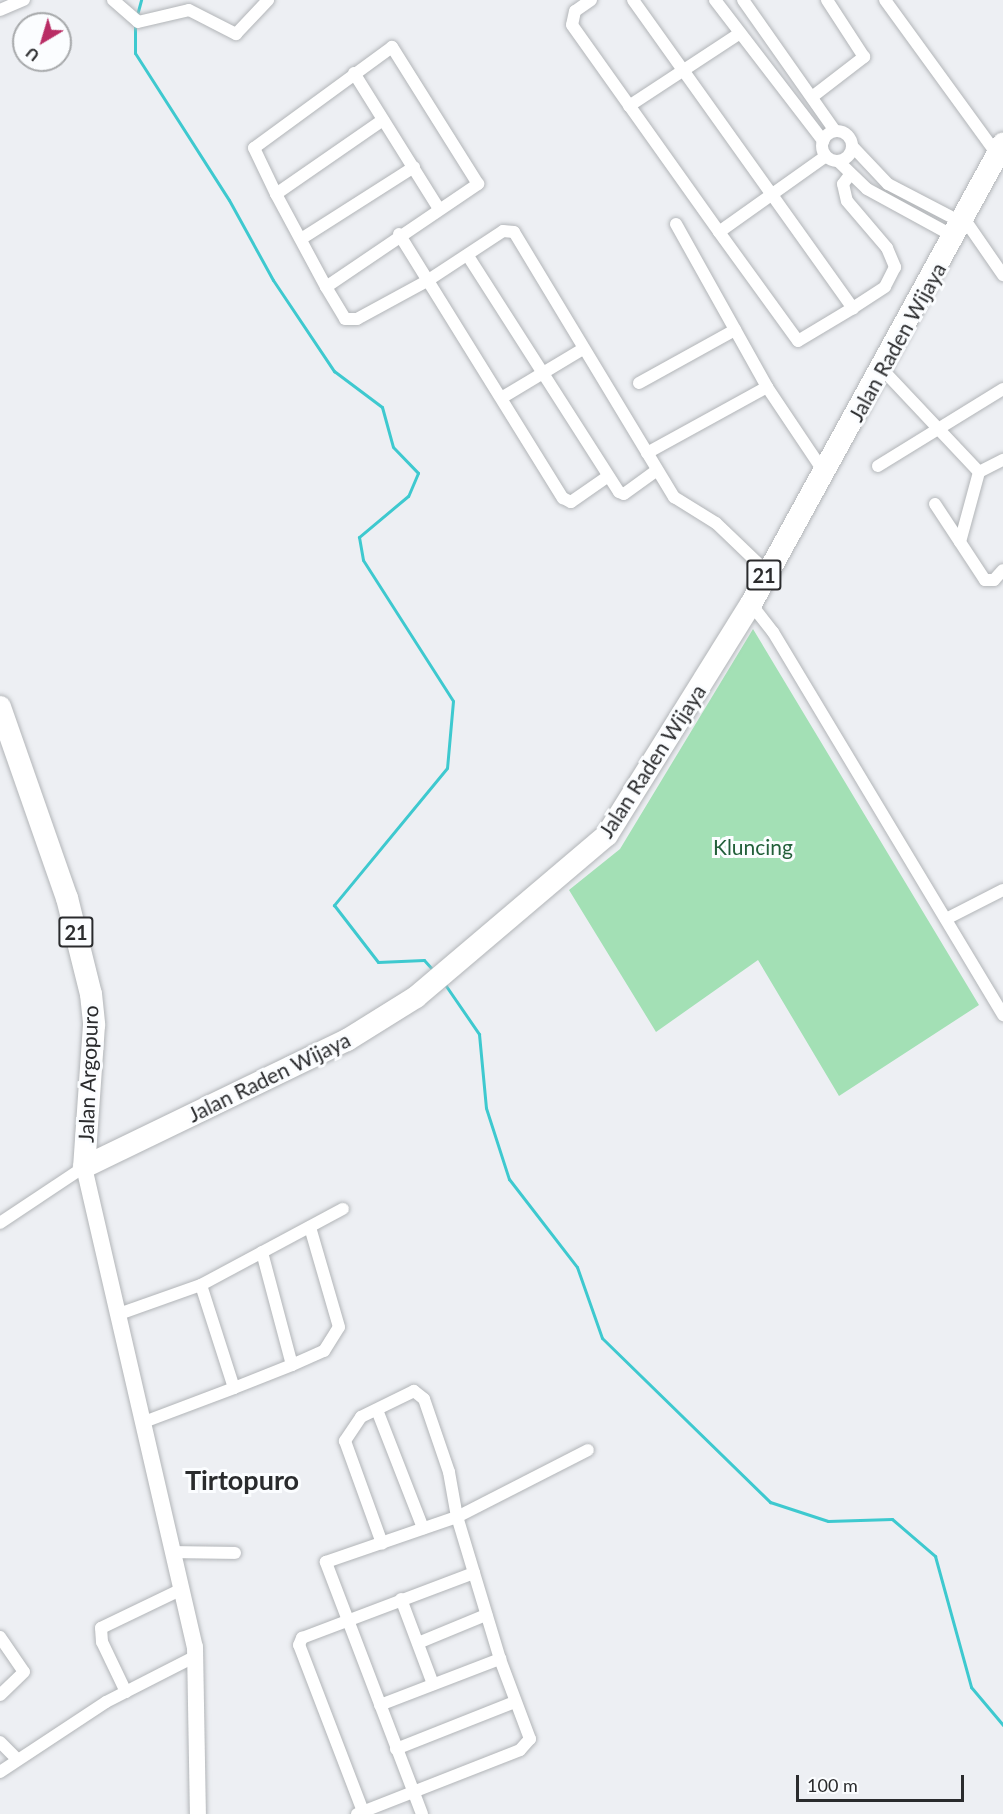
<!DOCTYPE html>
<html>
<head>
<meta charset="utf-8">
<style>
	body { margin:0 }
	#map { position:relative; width:1003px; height:1814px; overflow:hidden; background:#edeff3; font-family:Lato,sans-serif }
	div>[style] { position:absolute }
	.green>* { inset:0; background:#a3e0b5 }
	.stream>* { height:3px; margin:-1.5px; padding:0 1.5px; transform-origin:1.5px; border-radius:1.5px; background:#3ec9cf }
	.roads { filter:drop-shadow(0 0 2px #b2b5b8) drop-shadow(0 0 2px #b2b5b8) }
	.street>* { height:12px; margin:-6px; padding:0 6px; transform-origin:6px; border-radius:6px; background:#fff }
	.street>.ring { margin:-6px; padding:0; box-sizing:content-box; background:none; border:12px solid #fff; border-radius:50% }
	.secondary>* { height:16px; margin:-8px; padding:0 8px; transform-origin:8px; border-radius:8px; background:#fff }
	.highway>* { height:22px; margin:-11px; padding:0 11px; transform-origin:11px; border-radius:11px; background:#fff }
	span { translate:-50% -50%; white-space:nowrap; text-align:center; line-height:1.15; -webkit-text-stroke:6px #fbfdff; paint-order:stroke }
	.shield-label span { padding:2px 4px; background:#fbfdff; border:2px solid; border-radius:4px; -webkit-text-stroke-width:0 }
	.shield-label { font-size:20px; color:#2a2b2d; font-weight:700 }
	.street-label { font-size:21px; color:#2a2b2d }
	.park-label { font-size:21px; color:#225f3a }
	.district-label { font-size:27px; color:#2a2b2d; font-weight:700 }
	.north { position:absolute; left:12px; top:12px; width:60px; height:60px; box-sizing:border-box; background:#fbfdff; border:2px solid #a7a9ab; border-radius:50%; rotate:218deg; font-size:16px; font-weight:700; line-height:24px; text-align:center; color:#2a2b2d }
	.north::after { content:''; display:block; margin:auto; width:21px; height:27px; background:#b92d65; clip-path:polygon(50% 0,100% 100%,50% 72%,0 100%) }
	.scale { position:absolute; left:796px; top:1775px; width:168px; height:27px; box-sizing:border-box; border:3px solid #2a2b2d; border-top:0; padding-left:8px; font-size:18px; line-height:21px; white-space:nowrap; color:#2a2b2d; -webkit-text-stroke:4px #fbfdff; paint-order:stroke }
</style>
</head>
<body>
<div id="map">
	<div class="green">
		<i style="clip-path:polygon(753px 629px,979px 1005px,839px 1096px,758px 960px,656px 1032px,569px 890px,620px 849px)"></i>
	</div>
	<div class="stream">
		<i style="left:137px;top:15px;width:16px;rotate:-75deg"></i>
		<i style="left:135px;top:24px;width:29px;rotate:90deg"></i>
		<i style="left:135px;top:53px;width:174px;rotate:57.4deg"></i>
		<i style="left:229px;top:200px;width:91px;rotate:61.2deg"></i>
		<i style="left:273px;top:280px;width:110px;rotate:56.2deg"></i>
		<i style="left:334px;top:371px;width:60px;rotate:36.9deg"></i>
		<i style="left:382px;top:407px;width:41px;rotate:74.6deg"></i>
		<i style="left:393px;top:447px;width:36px;rotate:46deg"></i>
		<i style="left:418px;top:473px;width:25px;rotate:113deg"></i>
		<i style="left:408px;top:496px;width:64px;rotate:140.1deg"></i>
		<i style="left:359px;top:537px;width:23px;rotate:80deg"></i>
		<i style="left:363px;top:560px;width:167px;rotate:57.4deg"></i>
		<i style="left:453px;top:701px;width:67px;rotate:95.1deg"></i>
		<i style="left:447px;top:768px;width:178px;rotate:129.5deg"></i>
		<i style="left:334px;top:905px;width:72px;rotate:52.3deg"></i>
		<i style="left:378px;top:962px;width:46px;rotate:-2.5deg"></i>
		<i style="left:424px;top:960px;width:15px;rotate:48deg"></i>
		<i style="left:444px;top:983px;width:62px;rotate:55.5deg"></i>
		<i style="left:479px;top:1034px;width:74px;rotate:84.6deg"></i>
		<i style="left:486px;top:1108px;width:75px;rotate:72.1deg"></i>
		<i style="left:509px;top:1179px;width:111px;rotate:52.3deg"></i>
		<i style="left:577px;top:1267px;width:75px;rotate:70.6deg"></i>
		<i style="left:602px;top:1338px;width:235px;rotate:44.3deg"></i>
		<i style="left:770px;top:1502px;width:61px;rotate:18.1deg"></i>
		<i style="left:828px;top:1521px;width:64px;rotate:-1.8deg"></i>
		<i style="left:892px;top:1519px;width:57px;rotate:40.7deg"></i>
		<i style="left:935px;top:1556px;width:136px;rotate:74.6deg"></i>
		<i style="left:971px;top:1687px;width:50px;rotate:49.9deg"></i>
	</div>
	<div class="roads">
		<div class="street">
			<i style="left:113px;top:0;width:33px;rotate:41deg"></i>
			<i style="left:138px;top:22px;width:52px;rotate:-13.2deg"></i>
			<i style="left:189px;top:10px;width:53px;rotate:27.1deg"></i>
			<i style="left:236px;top:34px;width:47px;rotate:-46.7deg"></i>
			<i style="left:591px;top:0;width:19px;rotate:145deg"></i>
			<i style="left:575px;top:11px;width:14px;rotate:102deg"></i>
			<i style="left:572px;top:25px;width:254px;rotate:54.6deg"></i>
			<i style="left:719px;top:232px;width:131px;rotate:-35.4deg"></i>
			<i style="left:633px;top:0;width:379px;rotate:54.5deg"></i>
			<i style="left:853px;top:308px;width:64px;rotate:149deg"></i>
			<i style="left:798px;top:341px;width:135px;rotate:-125.9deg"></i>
			<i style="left:715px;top:0;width:178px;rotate:52.5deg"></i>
			<i style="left:743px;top:0;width:160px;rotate:54.9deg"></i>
			<i style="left:885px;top:0;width:194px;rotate:54deg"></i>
			<i style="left:0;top:10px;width:26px;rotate:-23deg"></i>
			<i style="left:354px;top:73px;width:160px;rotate:58deg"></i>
			<i style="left:812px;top:97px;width:66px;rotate:-37.6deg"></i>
			<i style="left:864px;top:57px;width:68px;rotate:-123deg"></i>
			<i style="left:629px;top:106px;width:133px;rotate:-33.3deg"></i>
			<i class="ring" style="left:822px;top:131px;width:18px;height:18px"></i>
			<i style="left:853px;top:147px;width:51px;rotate:46.6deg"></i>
			<i style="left:888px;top:184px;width:85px;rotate:27.5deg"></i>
			<i style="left:838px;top:161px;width:40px;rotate:44deg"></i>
			<i style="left:867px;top:189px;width:100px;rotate:28.6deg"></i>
			<i style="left:849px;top:176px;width:10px;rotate:127deg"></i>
			<i style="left:843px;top:184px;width:17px;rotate:77deg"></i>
			<i style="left:847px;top:201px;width:62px;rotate:49.6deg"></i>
			<i style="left:887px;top:248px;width:21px;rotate:67deg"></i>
			<i style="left:895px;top:267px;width:22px;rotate:117deg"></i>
			<i style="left:885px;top:287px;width:38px;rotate:147deg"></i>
			<i style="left:276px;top:194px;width:130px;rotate:-34.7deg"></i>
			<i style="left:965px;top:220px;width:67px;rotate:55.4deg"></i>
			<i style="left:676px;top:224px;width:187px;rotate:60.8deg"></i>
			<i style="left:767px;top:387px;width:102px;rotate:56.2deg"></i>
			<i style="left:399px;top:234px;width:311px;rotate:58.2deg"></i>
			<i style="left:563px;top:498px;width:9px;rotate:27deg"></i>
			<i style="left:571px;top:502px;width:44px;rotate:-34.8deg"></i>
			<i style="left:301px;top:239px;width:134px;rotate:-32.5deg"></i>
			<i style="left:468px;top:256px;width:280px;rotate:57.4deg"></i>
			<i style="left:619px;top:492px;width:5px;rotate:22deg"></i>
			<i style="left:624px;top:494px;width:39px;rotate:-36deg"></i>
			<i style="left:326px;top:287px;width:184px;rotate:-34.1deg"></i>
			<i style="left:478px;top:184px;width:162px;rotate:-122.1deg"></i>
			<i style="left:392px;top:47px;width:171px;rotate:143.8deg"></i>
			<i style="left:254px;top:148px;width:51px;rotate:64.4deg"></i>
			<i style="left:276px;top:194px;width:106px;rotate:61.7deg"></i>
			<i style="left:326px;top:287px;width:37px;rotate:59deg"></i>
			<i style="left:345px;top:319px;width:12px"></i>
			<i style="left:357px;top:319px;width:80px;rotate:-28.5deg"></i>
			<i style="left:427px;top:281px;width:91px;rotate:-33.3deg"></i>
			<i style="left:503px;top:231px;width:11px;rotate:5deg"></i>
			<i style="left:514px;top:232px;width:310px;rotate:58.9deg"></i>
			<i style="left:674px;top:497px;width:49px;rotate:31.8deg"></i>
			<i style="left:716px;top:523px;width:69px;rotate:43.8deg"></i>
			<i style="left:882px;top:369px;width:141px;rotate:46.7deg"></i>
			<i style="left:639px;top:383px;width:110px;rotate:-28.9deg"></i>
			<i style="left:503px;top:397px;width:93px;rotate:-31deg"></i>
			<i style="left:647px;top:453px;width:137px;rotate:-28.8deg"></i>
			<i style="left:878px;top:466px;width:147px;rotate:-31.6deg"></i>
			<i style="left:935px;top:504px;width:91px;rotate:56.7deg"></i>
			<i style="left:985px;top:580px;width:9px"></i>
			<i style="left:994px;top:580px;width:13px;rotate:-48deg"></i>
			<i style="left:960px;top:542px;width:73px;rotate:-74.8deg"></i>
			<i style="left:979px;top:472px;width:27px;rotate:-27deg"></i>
			<i style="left:751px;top:604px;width:36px;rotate:52deg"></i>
			<i style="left:773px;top:632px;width:447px;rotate:59deg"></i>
			<i style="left:946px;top:919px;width:64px;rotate:-27deg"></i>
			<i style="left:0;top:1223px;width:101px;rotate:-33.7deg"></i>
			<i style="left:119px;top:1314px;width:87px;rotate:-19.5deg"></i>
			<i style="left:201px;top:1285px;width:161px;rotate:-28.2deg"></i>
			<i style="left:292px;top:1365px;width:35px;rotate:-24deg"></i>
			<i style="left:324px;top:1351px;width:28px;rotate:-58deg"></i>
			<i style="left:339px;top:1327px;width:104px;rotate:-106.2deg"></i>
			<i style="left:234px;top:1388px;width:62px;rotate:-21.6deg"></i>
			<i style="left:292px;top:1365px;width:117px;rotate:-104.9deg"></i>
			<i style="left:377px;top:1410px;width:127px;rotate:68.7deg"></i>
			<i style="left:144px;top:1422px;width:96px;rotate:-20.7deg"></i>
			<i style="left:234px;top:1388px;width:108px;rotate:-107.8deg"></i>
			<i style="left:174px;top:1552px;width:61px;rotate:0.9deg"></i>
			<i style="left:401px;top:1599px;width:91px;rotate:69.4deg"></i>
			<i style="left:0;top:1637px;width:42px;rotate:55.6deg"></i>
			<i style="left:24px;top:1672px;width:33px;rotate:136deg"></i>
			<i style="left:418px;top:1643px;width:74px;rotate:-22.4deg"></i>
			<i style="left:126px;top:1692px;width:55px;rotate:-115.6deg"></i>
			<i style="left:102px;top:1642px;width:14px;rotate:-94deg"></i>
			<i style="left:101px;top:1628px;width:90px;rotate:-25.7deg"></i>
			<i style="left:380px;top:1705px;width:129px;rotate:-21deg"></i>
			<i style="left:0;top:1742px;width:25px;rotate:45deg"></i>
			<i style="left:396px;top:1749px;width:128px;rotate:-21.6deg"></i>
			<i style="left:0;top:1772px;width:127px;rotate:-33.4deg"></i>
			<i style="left:106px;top:1702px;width:101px;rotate:-27.1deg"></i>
			<i style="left:357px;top:1814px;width:175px;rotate:-21.4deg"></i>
			<i style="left:520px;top:1750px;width:15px;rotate:-48deg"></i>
			<i style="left:530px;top:1739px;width:85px;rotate:-110.6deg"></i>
			<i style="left:500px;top:1659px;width:148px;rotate:-106.8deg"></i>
			<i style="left:457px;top:1517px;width:46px;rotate:-100.1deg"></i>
			<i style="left:449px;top:1472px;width:77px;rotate:-108.9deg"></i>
			<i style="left:424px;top:1399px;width:13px;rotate:-141deg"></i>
			<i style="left:414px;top:1391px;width:59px;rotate:153.9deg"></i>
			<i style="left:361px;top:1417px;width:29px;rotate:124deg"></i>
			<i style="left:345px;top:1441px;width:109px;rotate:70.1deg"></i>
			<i style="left:364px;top:1814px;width:181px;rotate:-111deg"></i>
			<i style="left:299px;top:1645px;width:8px;rotate:-67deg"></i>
			<i style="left:302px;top:1638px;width:184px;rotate:-20.7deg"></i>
			<i style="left:422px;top:1814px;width:270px;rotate:-110.9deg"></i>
			<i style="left:326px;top:1562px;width:139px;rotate:-19deg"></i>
			<i style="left:457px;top:1517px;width:147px;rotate:-27.1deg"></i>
		</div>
		<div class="secondary">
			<i style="left:84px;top:1167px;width:493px;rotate:77deg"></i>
			<i style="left:195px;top:1647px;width:167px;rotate:89deg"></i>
		</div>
		<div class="highway">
			<i style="left:0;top:707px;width:202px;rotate:70.7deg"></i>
			<i style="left:67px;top:898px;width:99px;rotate:76deg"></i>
			<i style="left:91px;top:994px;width:31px;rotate:84deg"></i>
			<i style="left:94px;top:1025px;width:142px;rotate:94deg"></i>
			<i style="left:84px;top:1167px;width:292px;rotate:-25.8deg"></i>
			<i style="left:347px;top:1040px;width:81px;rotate:-31.9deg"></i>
			<i style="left:416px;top:997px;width:250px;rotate:-40.3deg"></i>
			<i style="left:607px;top:835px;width:272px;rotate:-58.1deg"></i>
			<i style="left:751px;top:604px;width:525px;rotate:-61.28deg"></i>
		</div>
	</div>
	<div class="shield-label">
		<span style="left:764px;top:575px">21</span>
		<span style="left:76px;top:932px">21</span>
	</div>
	<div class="street-label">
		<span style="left:897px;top:342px;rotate:-61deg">Jalan Raden Wijaya</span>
		<span style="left:652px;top:761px;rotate:-57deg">Jalan Raden Wijaya</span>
		<span style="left:88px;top:1074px;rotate:-88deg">Jalan Argopuro</span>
		<span style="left:269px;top:1077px;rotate:-26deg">Jalan Raden Wijaya</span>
	</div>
	<div class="park-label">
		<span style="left:753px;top:847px">Kluncing</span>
	</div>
	<div class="district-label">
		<span style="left:242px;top:1480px">Tirtopuro</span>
	</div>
	<div class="north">U</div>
	<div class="scale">100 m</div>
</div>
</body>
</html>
